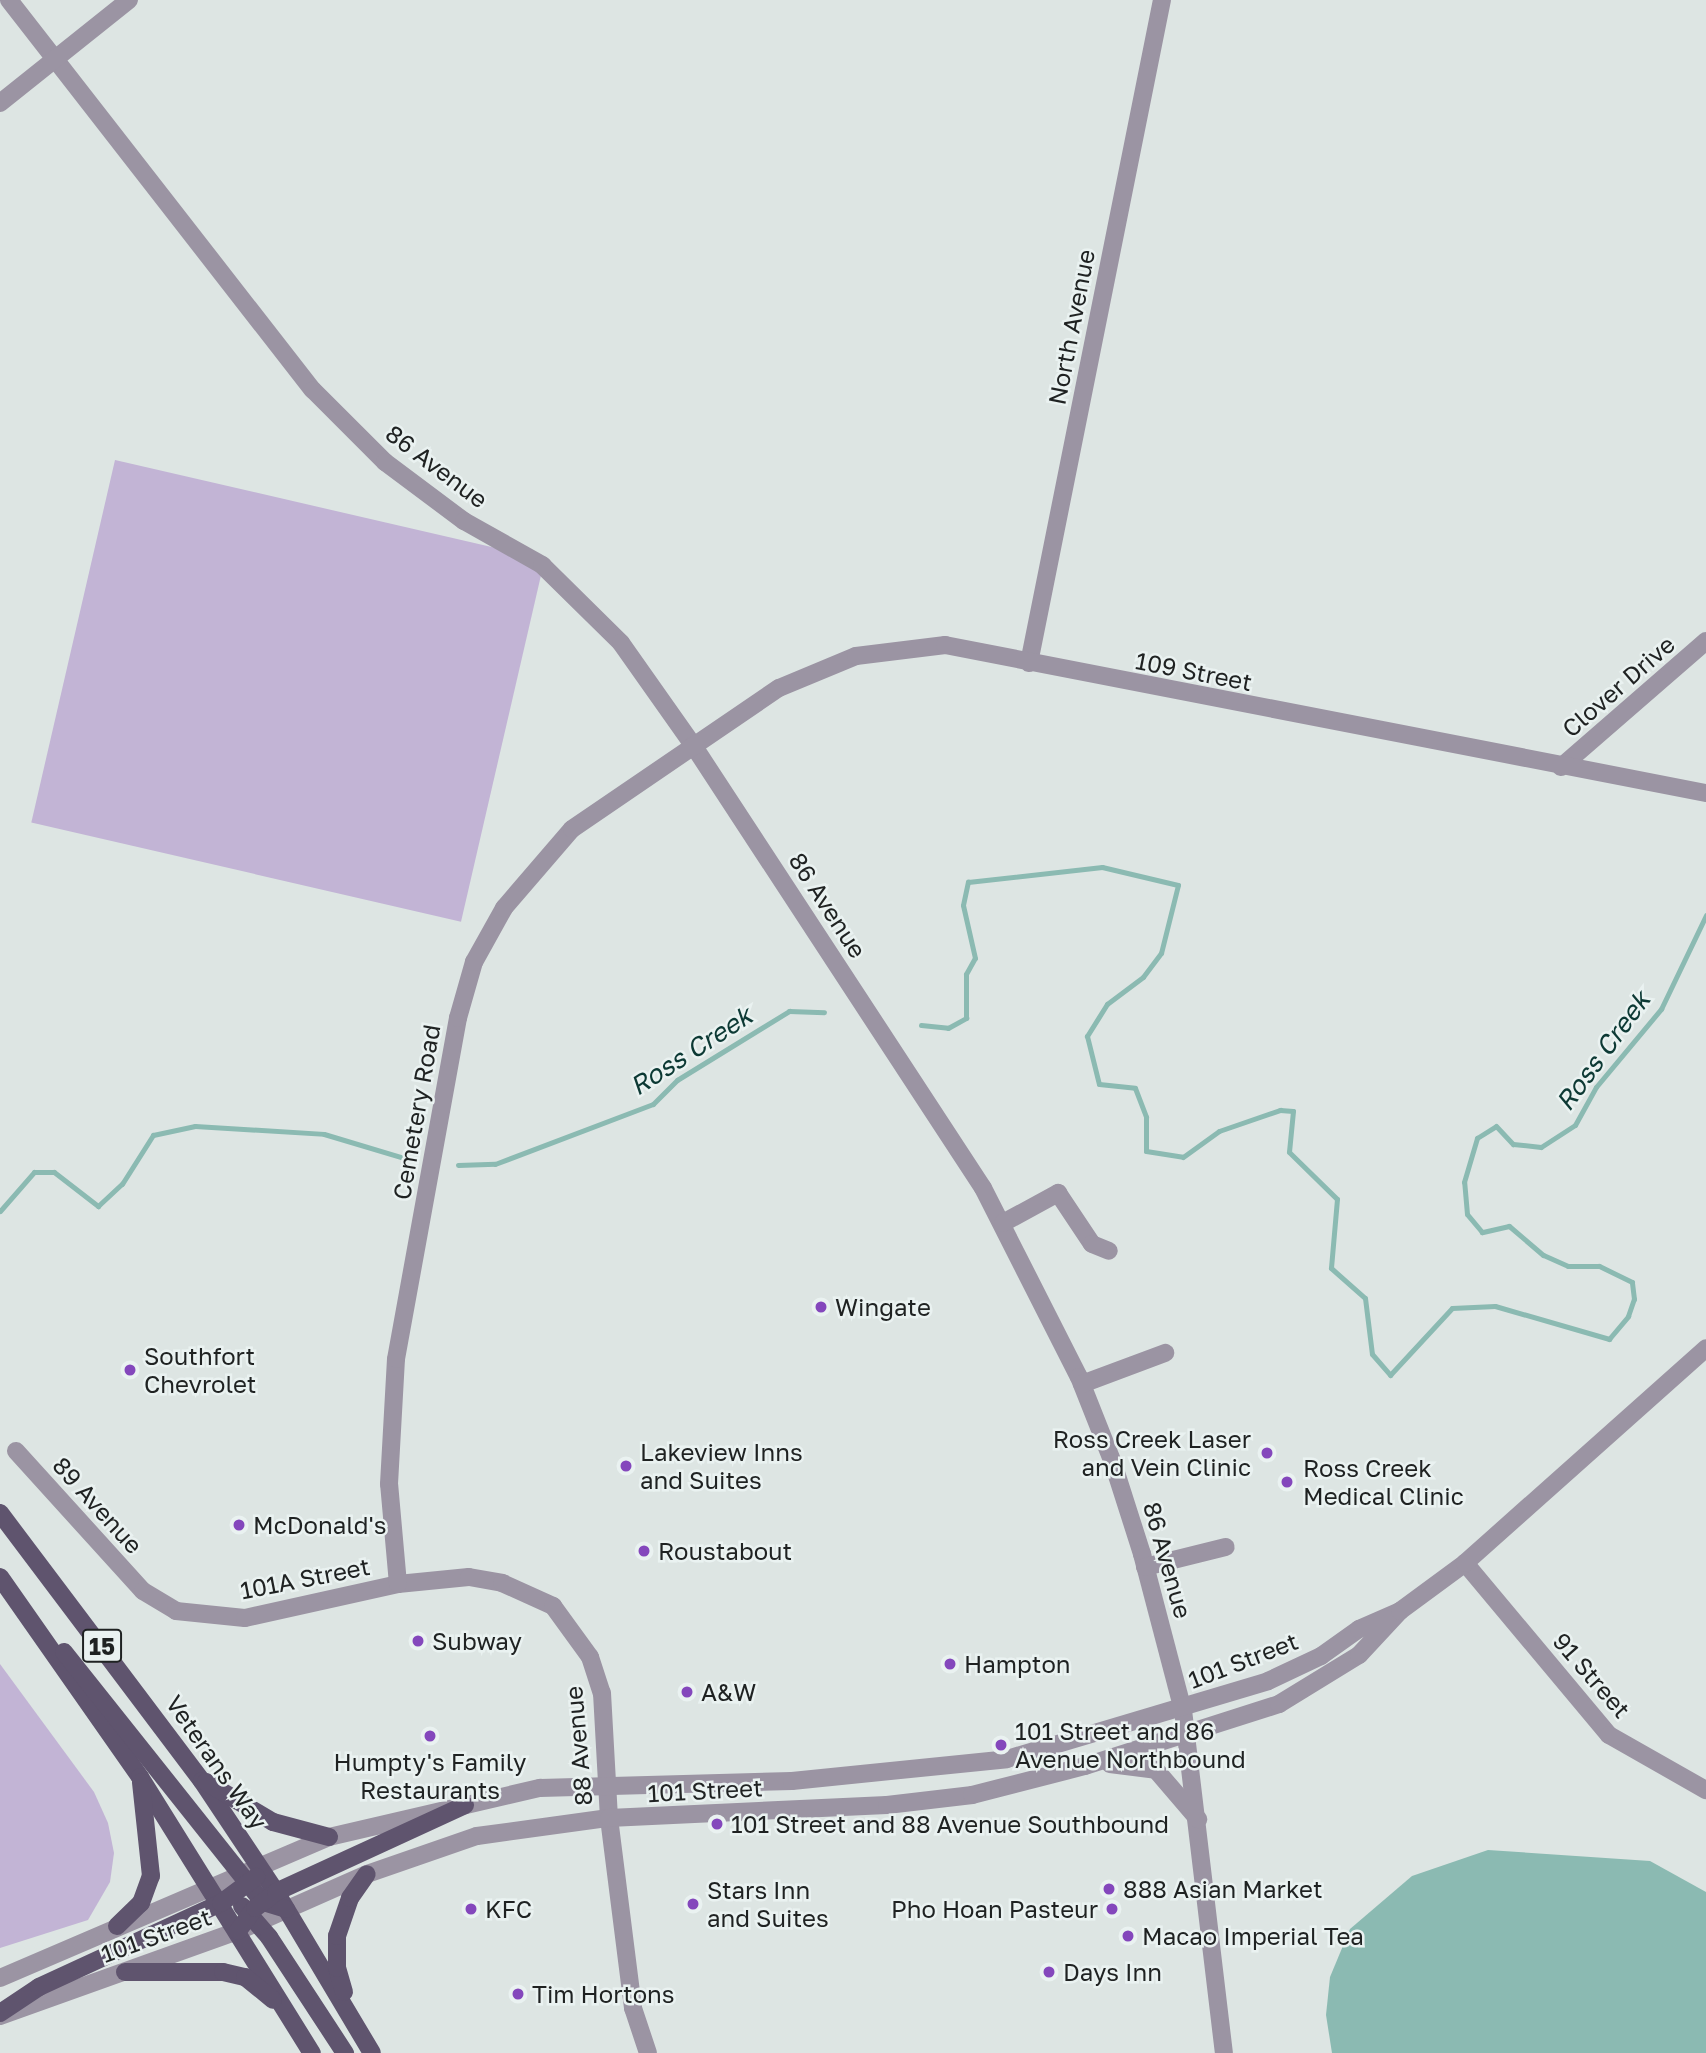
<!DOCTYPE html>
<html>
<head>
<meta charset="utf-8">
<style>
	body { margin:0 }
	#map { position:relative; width:1706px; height:2053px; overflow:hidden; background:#dde5e3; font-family:"Golos Text",sans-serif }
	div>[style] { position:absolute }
	.green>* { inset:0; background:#c2b4d5; transform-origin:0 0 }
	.water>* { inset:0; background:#8bbab2 }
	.stream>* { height:5px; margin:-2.5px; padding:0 2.5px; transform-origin:2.5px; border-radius:2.5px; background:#8bbab2 }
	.minor>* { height:18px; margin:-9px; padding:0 9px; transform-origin:9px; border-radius:9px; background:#9b94a3 }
	.major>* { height:18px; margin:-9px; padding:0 9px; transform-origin:9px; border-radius:9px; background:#5f546e }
	.dots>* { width:19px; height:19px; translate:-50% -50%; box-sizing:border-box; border:4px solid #eaf2f1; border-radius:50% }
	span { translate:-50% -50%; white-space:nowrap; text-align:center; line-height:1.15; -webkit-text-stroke:5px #eaf2f1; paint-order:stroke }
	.shield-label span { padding:2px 5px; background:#eaf2f1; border:2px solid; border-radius:5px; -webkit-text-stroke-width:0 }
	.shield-label { font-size:23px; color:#1f2222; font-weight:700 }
	.street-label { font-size:24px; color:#1f2222 }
	.poi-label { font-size:24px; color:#1f2222 }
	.left { translate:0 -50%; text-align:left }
	.right { translate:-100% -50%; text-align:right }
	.water-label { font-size:26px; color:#0c3934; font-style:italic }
</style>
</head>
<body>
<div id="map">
	<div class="green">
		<i style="left:115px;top:460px;width:441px;height:372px;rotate:13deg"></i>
		<i style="clip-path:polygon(0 1664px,94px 1792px,108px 1823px,114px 1853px,110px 1882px,88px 1920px,0 1948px)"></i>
	</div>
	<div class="water">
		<i style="clip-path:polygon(1488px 1850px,1650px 1861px,1706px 1892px,1706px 2053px,1332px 2053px,1326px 2015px,1330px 1977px,1350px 1929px,1412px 1876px)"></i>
	</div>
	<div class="stream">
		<i style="left:921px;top:1025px;width:27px;rotate:6deg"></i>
		<i style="left:948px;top:1028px;width:21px;rotate:-29deg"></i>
		<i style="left:966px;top:1018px;width:44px;rotate:-90deg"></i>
		<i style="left:966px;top:974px;width:18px;rotate:-61deg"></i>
		<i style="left:975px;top:958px;width:54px;rotate:-102.8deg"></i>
		<i style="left:963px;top:905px;width:24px;rotate:-78deg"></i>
		<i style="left:968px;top:882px;width:135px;rotate:-6.4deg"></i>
		<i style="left:1102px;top:867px;width:78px;rotate:13.3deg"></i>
		<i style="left:1178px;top:885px;width:70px;rotate:104deg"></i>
		<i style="left:1161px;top:953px;width:30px;rotate:127deg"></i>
		<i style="left:1143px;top:977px;width:45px;rotate:143.1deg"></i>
		<i style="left:1107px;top:1004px;width:38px;rotate:122deg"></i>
		<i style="left:1087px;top:1036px;width:49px;rotate:76deg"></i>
		<i style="left:1099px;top:1084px;width:36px;rotate:6deg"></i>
		<i style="left:1135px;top:1088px;width:31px;rotate:69deg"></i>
		<i style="left:1146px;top:1117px;width:34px;rotate:90deg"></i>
		<i style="left:1146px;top:1151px;width:37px;rotate:9deg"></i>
		<i style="left:1183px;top:1157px;width:44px;rotate:-35.8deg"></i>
		<i style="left:1219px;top:1131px;width:65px;rotate:-19deg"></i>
		<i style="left:1280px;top:1110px;width:13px;rotate:4deg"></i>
		<i style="left:1293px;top:1111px;width:41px;rotate:95.6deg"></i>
		<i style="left:1289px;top:1152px;width:67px;rotate:44.4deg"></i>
		<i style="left:1337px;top:1199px;width:69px;rotate:95deg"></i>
		<i style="left:1331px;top:1268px;width:45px;rotate:41.4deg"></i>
		<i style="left:1365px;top:1298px;width:56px;rotate:82.9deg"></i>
		<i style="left:1372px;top:1354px;width:28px;rotate:49deg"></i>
		<i style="left:1390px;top:1375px;width:91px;rotate:-47.2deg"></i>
		<i style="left:1452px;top:1308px;width:43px;rotate:-2.7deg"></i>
		<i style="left:1495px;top:1306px;width:119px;rotate:16.1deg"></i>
		<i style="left:1609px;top:1339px;width:30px;rotate:-50deg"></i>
		<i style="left:1628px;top:1316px;width:18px;rotate:-71deg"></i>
		<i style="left:1634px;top:1299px;width:17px;rotate:-97deg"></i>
		<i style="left:1632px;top:1282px;width:37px;rotate:-154deg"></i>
		<i style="left:1599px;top:1266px;width:31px;rotate:180deg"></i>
		<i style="left:1568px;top:1266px;width:27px;rotate:-156deg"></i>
		<i style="left:1543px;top:1255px;width:45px;rotate:-139.5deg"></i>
		<i style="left:1509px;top:1226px;width:28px;rotate:167deg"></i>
		<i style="left:1482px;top:1232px;width:23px;rotate:-130deg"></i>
		<i style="left:1467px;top:1214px;width:32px;rotate:-95deg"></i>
		<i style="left:1464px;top:1182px;width:46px;rotate:-73.5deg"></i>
		<i style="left:1477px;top:1138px;width:22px;rotate:-32deg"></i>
		<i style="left:1496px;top:1126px;width:25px;rotate:47deg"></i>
		<i style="left:1513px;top:1144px;width:28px;rotate:6deg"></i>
		<i style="left:1541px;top:1147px;width:40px;rotate:-32.9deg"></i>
		<i style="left:1575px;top:1125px;width:43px;rotate:-61.1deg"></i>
		<i style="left:1596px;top:1087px;width:102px;rotate:-50.2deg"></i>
		<i style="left:1661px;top:1009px;width:104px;rotate:-64.4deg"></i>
		<i style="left:458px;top:1165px;width:37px;rotate:-2deg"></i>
		<i style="left:495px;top:1164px;width:169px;rotate:-20.8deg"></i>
		<i style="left:653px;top:1104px;width:34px;rotate:-45deg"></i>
		<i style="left:677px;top:1080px;width:132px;rotate:-31.6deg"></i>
		<i style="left:789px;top:1011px;width:35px;rotate:2deg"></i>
		<i style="left:0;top:1211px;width:52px;rotate:-48.9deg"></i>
		<i style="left:34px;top:1172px;width:20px"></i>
		<i style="left:54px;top:1172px;width:56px;rotate:37.7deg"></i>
		<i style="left:98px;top:1206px;width:33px;rotate:-43deg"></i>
		<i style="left:122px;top:1184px;width:58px;rotate:-57.7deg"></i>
		<i style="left:153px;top:1135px;width:43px;rotate:-12.1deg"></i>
		<i style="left:195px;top:1126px;width:129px;rotate:3.5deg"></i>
		<i style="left:324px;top:1134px;width:84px;rotate:16.7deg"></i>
	</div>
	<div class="minor">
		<i style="left:9px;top:0;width:494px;rotate:52.1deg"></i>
		<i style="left:313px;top:390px;width:102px;rotate:45deg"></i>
		<i style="left:385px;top:462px;width:99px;rotate:36.8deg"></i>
		<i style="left:464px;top:521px;width:90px;rotate:29.4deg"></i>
		<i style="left:542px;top:565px;width:111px;rotate:44.6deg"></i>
		<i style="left:621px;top:643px;width:125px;rotate:54.8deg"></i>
		<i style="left:693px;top:745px;width:529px;rotate:56.79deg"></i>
		<i style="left:983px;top:1188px;width:212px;rotate:63.1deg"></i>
		<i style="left:1079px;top:1377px;width:92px;rotate:68.4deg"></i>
		<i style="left:1113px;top:1463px;width:96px;rotate:72.3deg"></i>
		<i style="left:1142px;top:1554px;width:161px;rotate:75.3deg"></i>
		<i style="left:1183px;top:1710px;width:345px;rotate:83.2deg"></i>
		<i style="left:0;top:103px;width:165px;rotate:-38.6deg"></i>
		<i style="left:1029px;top:663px;width:676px;rotate:-78.66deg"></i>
		<i style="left:1561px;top:767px;width:192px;rotate:-41deg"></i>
		<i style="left:1003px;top:1223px;width:63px;rotate:-28.6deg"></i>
		<i style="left:1058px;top:1193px;width:61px;rotate:56.3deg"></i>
		<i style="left:1092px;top:1244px;width:18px;rotate:22deg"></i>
		<i style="left:1082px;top:1384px;width:89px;rotate:-20.5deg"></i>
		<i style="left:16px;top:1451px;width:189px;rotate:47.8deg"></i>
		<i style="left:143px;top:1591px;width:39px;rotate:31deg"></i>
		<i style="left:176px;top:1611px;width:69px;rotate:5.8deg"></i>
		<i style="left:245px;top:1618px;width:157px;rotate:-12.5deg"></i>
		<i style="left:398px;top:1584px;width:71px;rotate:-5.6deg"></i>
		<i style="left:469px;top:1577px;width:34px;rotate:10deg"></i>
		<i style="left:502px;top:1583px;width:56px;rotate:24.3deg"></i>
		<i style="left:553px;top:1606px;width:63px;rotate:54deg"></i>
		<i style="left:590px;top:1657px;width:38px;rotate:72deg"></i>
		<i style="left:602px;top:1693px;width:125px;rotate:86.8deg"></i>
		<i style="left:609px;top:1818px;width:192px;rotate:82.8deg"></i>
		<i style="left:633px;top:2008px;width:47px;rotate:71.6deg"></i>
		<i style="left:1465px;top:1563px;width:224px;rotate:50.1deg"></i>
		<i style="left:1609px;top:1735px;width:112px;rotate:29.6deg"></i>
		<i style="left:1145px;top:1567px;width:83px;rotate:-13.9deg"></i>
		<i style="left:398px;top:1584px;width:100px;rotate:-95.1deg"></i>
		<i style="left:389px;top:1484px;width:125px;rotate:-86.8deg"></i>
		<i style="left:396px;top:1359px;width:347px;rotate:-79.7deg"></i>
		<i style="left:458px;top:1018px;width:58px;rotate:-74.1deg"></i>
		<i style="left:474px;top:962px;width:62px;rotate:-60.9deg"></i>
		<i style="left:504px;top:908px;width:104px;rotate:-49.3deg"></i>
		<i style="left:572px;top:829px;width:250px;rotate:-34.3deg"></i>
		<i style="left:779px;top:688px;width:83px;rotate:-22.6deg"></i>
		<i style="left:856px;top:656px;width:90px;rotate:-7deg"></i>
		<i style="left:945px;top:645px;width:775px;rotate:11.01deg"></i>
		<i style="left:1110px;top:1764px;width:46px;rotate:7.4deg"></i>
		<i style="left:1156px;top:1770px;width:65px;rotate:49.4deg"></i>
		<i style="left:0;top:1978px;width:358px;rotate:-23.2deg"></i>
		<i style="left:329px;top:1837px;width:217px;rotate:-13.1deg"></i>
		<i style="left:540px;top:1788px;width:252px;rotate:-1.6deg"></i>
		<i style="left:792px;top:1781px;width:216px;rotate:-5.8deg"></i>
		<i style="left:1007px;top:1759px;width:272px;rotate:-16.6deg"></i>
		<i style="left:1268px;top:1681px;width:59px;rotate:-25.3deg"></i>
		<i style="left:1321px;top:1656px;width:47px;rotate:-35.4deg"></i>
		<i style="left:1359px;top:1629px;width:45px;rotate:-23.7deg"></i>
		<i style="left:0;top:2016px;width:253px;rotate:-19.7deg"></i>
		<i style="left:238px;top:1931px;width:141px;rotate:-23.8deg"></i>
		<i style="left:367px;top:1874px;width:116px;rotate:-19.1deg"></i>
		<i style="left:477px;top:1836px;width:133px;rotate:-7.8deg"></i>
		<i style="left:609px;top:1818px;width:278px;rotate:-2.7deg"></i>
		<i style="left:887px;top:1805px;width:86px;rotate:-6.7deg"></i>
		<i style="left:972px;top:1795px;width:117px;rotate:-14.4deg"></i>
		<i style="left:1085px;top:1766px;width:204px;rotate:-17.7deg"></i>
		<i style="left:1279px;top:1704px;width:94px;rotate:-31.5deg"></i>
		<i style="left:1359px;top:1655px;width:60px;rotate:-47deg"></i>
		<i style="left:1400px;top:1611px;width:81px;rotate:-36.4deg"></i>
		<i style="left:1465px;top:1563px;width:323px;rotate:-41.7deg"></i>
	</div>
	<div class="major">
		<i style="left:0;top:1513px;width:336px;rotate:53deg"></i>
		<i style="left:202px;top:1781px;width:133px;rotate:56.3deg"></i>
		<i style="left:276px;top:1892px;width:187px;rotate:59.2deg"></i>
		<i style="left:0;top:1577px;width:244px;rotate:55deg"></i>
		<i style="left:140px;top:1777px;width:325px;rotate:58.1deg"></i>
		<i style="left:64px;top:1652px;width:320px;rotate:51.5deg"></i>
		<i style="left:263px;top:1902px;width:24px;rotate:17deg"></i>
		<i style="left:206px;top:1782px;width:78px;rotate:30.8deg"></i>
		<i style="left:273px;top:1822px;width:58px;rotate:15deg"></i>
		<i style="left:242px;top:1906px;width:41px;rotate:48.9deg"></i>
		<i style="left:269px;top:1937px;width:139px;rotate:56.8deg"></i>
		<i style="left:117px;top:1926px;width:33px;rotate:-44deg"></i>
		<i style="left:141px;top:1903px;width:29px;rotate:-70deg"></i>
		<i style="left:151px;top:1876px;width:94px;rotate:-96.1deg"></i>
		<i style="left:238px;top:1931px;width:29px;rotate:-54deg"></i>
		<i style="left:255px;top:1908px;width:26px;rotate:-37deg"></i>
		<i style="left:276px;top:1892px;width:208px;rotate:-24.7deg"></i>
		<i style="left:125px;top:1972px;width:98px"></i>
		<i style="left:223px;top:1972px;width:23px;rotate:13deg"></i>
		<i style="left:245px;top:1977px;width:36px;rotate:39deg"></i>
		<i style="left:344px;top:1992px;width:25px;rotate:-106deg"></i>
		<i style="left:337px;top:1968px;width:32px;rotate:-90deg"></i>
		<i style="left:337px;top:1936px;width:40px;rotate:-71.1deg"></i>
		<i style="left:350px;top:1898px;width:29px;rotate:-55deg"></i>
		<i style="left:0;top:2013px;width:47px;rotate:-33.7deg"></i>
		<i style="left:39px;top:1987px;width:200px;rotate:-24.8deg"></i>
		<i style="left:221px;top:1903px;width:44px;rotate:-36.6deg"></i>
	</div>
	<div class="dots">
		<i style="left:821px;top:1307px;background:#8447bc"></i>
		<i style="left:130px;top:1370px;background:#8447bc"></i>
		<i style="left:1267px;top:1453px;background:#8447bc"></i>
		<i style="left:626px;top:1466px;background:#8447bc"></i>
		<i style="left:1287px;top:1482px;background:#8447bc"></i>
		<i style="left:239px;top:1525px;background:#8447bc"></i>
		<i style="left:644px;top:1551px;background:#8447bc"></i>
		<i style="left:418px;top:1641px;background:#8447bc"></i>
		<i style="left:950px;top:1664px;background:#8447bc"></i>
		<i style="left:687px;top:1692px;background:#8447bc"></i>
		<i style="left:430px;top:1736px;background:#8447bc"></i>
		<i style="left:1001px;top:1745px;background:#8447bc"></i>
		<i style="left:717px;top:1824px;background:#8447bc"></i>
		<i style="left:1109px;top:1889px;background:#8447bc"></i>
		<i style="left:693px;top:1904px;background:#8447bc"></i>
		<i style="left:471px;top:1909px;background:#8447bc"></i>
		<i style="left:1112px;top:1909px;background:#8447bc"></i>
		<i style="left:1128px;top:1936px;background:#8447bc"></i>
		<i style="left:1049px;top:1972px;background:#8447bc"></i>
		<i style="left:518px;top:1994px;background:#8447bc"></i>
	</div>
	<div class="shield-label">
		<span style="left:102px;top:1646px">15</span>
	</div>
	<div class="street-label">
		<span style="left:1071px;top:327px;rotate:-79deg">North Avenue</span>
		<span style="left:437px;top:466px;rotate:37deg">86 Avenue</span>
		<span style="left:1194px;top:671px;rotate:11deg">109 Street</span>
		<span style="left:1618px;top:686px;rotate:-41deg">Clover Drive</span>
		<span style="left:828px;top:905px;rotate:57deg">86 Avenue</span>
		<span style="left:416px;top:1112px;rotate:-80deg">Cemetery Road</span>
		<span style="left:98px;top:1505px;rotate:48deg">89 Avenue</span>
		<span style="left:1168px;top:1560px;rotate:74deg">86 Avenue</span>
		<span style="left:305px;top:1578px;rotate:-11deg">101A Street</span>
		<span style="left:1243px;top:1660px;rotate:-21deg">101 Street</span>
		<span style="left:1592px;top:1675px;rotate:49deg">91 Street</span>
		<span style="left:578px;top:1746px;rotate:-95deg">88 Avenue</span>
		<span style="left:217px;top:1762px;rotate:55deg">Veterans Way</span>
		<span style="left:705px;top:1790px;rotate:-3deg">101 Street</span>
		<span style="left:156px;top:1935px;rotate:-20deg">101 Street</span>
	</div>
	<div class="poi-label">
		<span class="left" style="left:835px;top:1307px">Wingate</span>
		<span class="left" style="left:144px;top:1370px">Southfort<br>Chevrolet</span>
		<span class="right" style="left:1251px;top:1453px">Ross Creek Laser<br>and Vein Clinic</span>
		<span class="left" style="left:640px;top:1466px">Lakeview Inns<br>and Suites</span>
		<span class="left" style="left:1303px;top:1482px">Ross Creek<br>Medical Clinic</span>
		<span class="left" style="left:253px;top:1525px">McDonald's</span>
		<span class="left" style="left:658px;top:1551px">Roustabout</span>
		<span class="left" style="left:432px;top:1641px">Subway</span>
		<span class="left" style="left:964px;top:1664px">Hampton</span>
		<span class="left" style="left:701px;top:1692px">A&amp;W</span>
		<span class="left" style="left:1015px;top:1745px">101 Street and 86<br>Avenue Northbound</span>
		<span style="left:430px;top:1776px">Humpty's Family<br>Restaurants</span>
		<span class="left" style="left:731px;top:1824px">101 Street and 88 Avenue Southbound</span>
		<span class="left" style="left:1123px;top:1889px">888 Asian Market</span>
		<span class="left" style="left:707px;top:1904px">Stars Inn<br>and Suites</span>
		<span class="left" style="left:485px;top:1909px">KFC</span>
		<span class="right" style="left:1098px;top:1909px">Pho Hoan Pasteur</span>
		<span class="left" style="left:1142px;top:1936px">Macao Imperial Tea</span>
		<span class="left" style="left:1063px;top:1972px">Days Inn</span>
		<span class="left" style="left:532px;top:1994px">Tim Hortons</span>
	</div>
	<div class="water-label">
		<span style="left:691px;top:1051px;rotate:-33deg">Ross Creek</span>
		<span style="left:1603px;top:1051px;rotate:-54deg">Ross Creek</span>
	</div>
</div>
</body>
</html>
